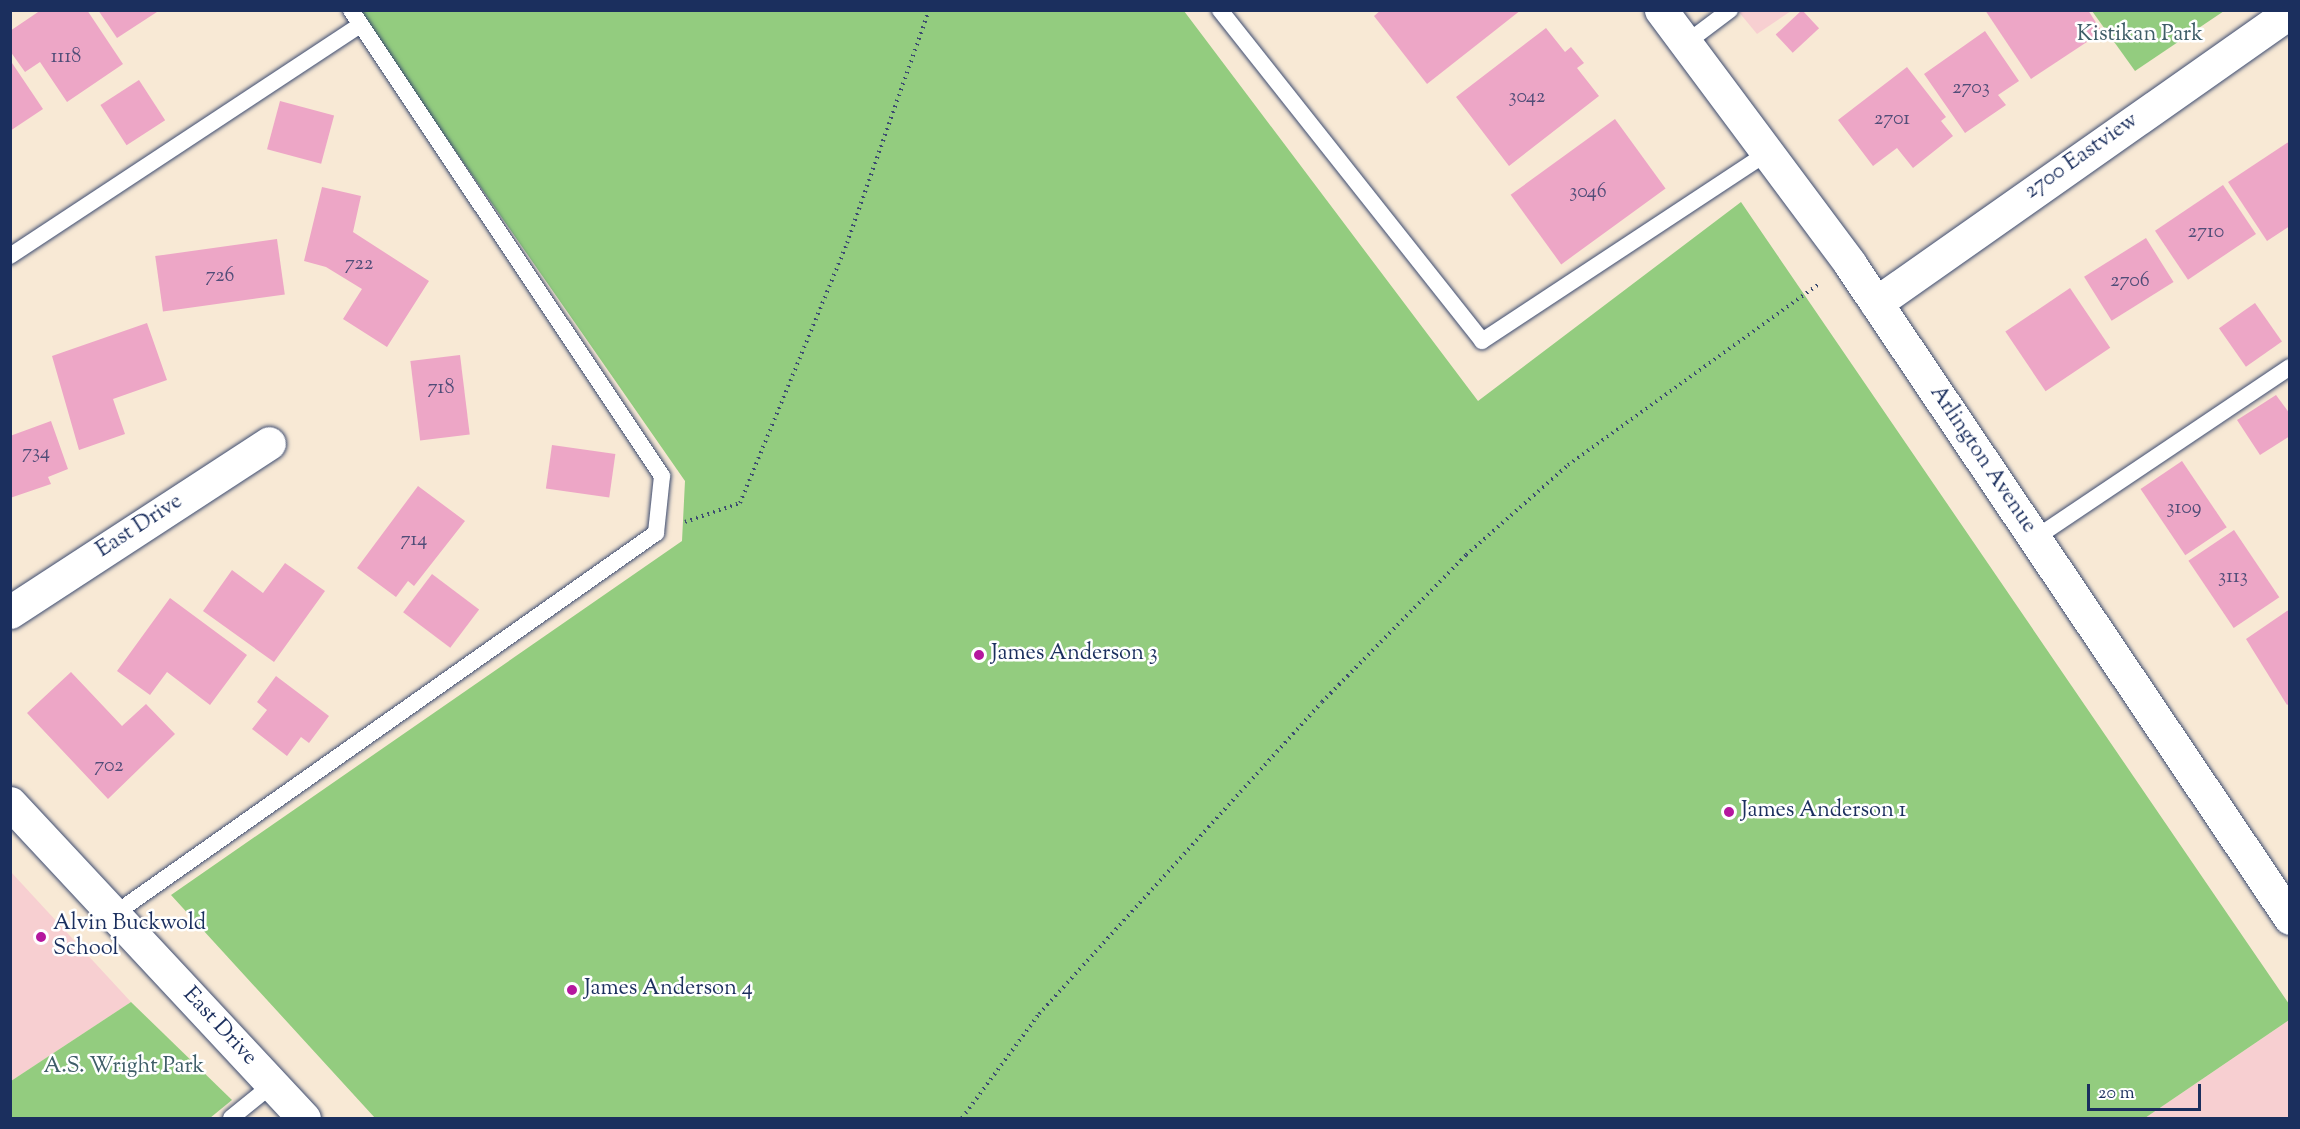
<!DOCTYPE html>
<html>
<head>
<meta charset="utf-8">
<style>
	body { margin:0 }
	#map { position:relative; width:2300px; height:1129px; overflow:hidden; background:#f8e9d5; font-family:"Sorts Mill Goudy",serif }
	div>[style] { position:absolute }
	.built>* { inset:0; background:#f7cfd1 }
	.green>* { inset:0; background:#93cc7f }
	.building>* { inset:0; background:#eda6c6; transform-origin:0 0 }
	.path>* { height:4px; margin-top:-2px; transform-origin:0; background:repeating-linear-gradient(90deg,#3c4b70 0 1.5px,transparent 0 6px) }
	.roads { filter:drop-shadow(0 0 2px #3c4b70) drop-shadow(0 0 2px #3c4b70) }
	.service>* { height:16px; margin:-8px; padding:0 8px; transform-origin:8px; border-radius:8px; background:#fff }
	.minor>* { height:33px; margin:-16.5px; padding:0 16.5px; transform-origin:16.5px; border-radius:16.5px; background:#fff }
	.tertiary>* { height:33px; margin:-16.5px; padding:0 16.5px; transform-origin:16.5px; border-radius:16.5px; background:#fff }
	.dots>* { width:16px; height:16px; translate:-50% -50%; box-sizing:border-box; border:3px solid #fff; border-radius:50% }
	span { translate:-50% -50%; white-space:nowrap; text-align:center; line-height:1.15; -webkit-text-stroke:5px #fff; paint-order:stroke }
	.number-label { font-size:20px; color:#504d78 }
	.number-label span { -webkit-text-stroke-width:0 }
	.park-label { font-size:22px; color:#3f5e68 }
	.street-label { font-size:22px; color:#1b2f5e }
	.poi-label { font-size:22px; color:#1b2f5e }
	.left { translate:0 -50%; text-align:left }
	.frame { position:absolute; inset:0; border:12px solid #1b2f5e; pointer-events:none }
	.scale { position:absolute; left:2087px; top:1084px; width:114px; height:27px; box-sizing:border-box; border:3px solid #1b2f5e; border-top:0; padding-left:8px; font-size:18px; line-height:21px; white-space:nowrap; color:#1b2f5e; -webkit-text-stroke:4px #fff; paint-order:stroke }
</style>
</head>
<body>
<div id="map">
	<div class="built">
		<i style="clip-path:polygon(1738px 11px,1791px 11px,1757px 34px)"></i>
		<i style="clip-path:polygon(11px 872px,131px 1002px,11px 1081px)"></i>
		<i style="clip-path:polygon(2289px 1020px,2289px 1118px,2145px 1118px)"></i>
	</div>
	<div class="green">
		<i style="clip-path:polygon(358px 11px,1184px 11px,1478px 401px,1741px 202px,2289px 1004px,2289px 1020px,2145px 1118px,375px 1118px,171px 895px,682px 541px,685px 481px)"></i>
		<i style="clip-path:polygon(2092px 11px,2224px 11px,2135px 71px)"></i>
		<i style="clip-path:polygon(131px 1002px,232px 1100px,210px 1118px,11px 1118px,11px 1081px)"></i>
	</div>
	<div class="building">
		<i style="clip-path:polygon(41px 10px,87px 10px,123px 64px,67px 102px,40px 62px,25px 72px,10px 51px,10px 31px)"></i>
		<i style="clip-path:polygon(98px 10px,160px 10px,117px 38px)"></i>
		<i style="clip-path:polygon(1381px 10px,1521px 10px,1427px 84px,1374px 16px)"></i>
		<i style="left:1802px;top:10px;width:25px;height:36px;rotate:47deg"></i>
		<i style="clip-path:polygon(1985px 10px,2088px 10px,2102px 32px,2031px 79px)"></i>
		<i style="clip-path:polygon(1546px 28px,1565px 52px,1571px 47px,1584px 63px,1577px 68px,1599px 96px,1509px 166px,1456px 97px)"></i>
		<i style="clip-path:polygon(1985px 31px,2019px 81px,1998px 95px,2006px 105px,1965px 133px,1924px 74px)"></i>
		<i style="clip-path:polygon(10px 60px,43px 109px,10px 131px)"></i>
		<i style="clip-path:polygon(1907px 67px,1946px 117px,1941px 121px,1953px 136px,1913px 168px,1897px 148px,1873px 166px,1838px 120px)"></i>
		<i style="left:139px;top:80px;width:48px;height:46px;rotate:57deg"></i>
		<i style="left:280px;top:101px;width:56px;height:50px;rotate:15deg"></i>
		<i style="left:1615px;top:119px;width:86px;height:129px;rotate:54deg"></i>
		<i style="clip-path:polygon(2290px 141px,2290px 226px,2267px 241px,2228px 182px)"></i>
		<i style="left:2223px;top:185px;width:59px;height:82px;rotate:56deg"></i>
		<i style="clip-path:polygon(322px 187px,361px 196px,353px 232px,429px 281px,387px 347px,343px 319px,362px 289px,326px 267px,304px 261px)"></i>
		<i style="left:2146px;top:238px;width:52px;height:73px;rotate:58deg"></i>
		<i style="left:277px;top:239px;width:56px;height:123px;rotate:82deg"></i>
		<i style="left:2070px;top:288px;width:72px;height:78px;rotate:56deg"></i>
		<i style="left:2255px;top:303px;width:47px;height:44px;rotate:55deg"></i>
		<i style="clip-path:polygon(147px 323px,167px 380px,113px 399px,125px 434px,79px 450px,52px 356px)"></i>
		<i style="left:460px;top:355px;width:80px;height:50px;rotate:83deg"></i>
		<i style="clip-path:polygon(2276px 395px,2290px 414px,2290px 436px,2260px 455px,2237px 420px)"></i>
		<i style="clip-path:polygon(51px 421px,68px 469px,48px 477px,51px 484px,10px 498px,10px 436px)"></i>
		<i style="left:552px;top:445px;width:64px;height:44px;rotate:8deg"></i>
		<i style="left:2182px;top:461px;width:80px;height:50px;rotate:56deg"></i>
		<i style="clip-path:polygon(418px 486px,465px 521px,414px 586px,408px 581px,396px 597px,357px 568px)"></i>
		<i style="left:2234px;top:530px;width:81px;height:55px;rotate:56deg"></i>
		<i style="clip-path:polygon(285px 563px,325px 591px,274px 662px,203px 611px,232px 570px,263px 593px)"></i>
		<i style="left:432px;top:574px;width:59px;height:48px;rotate:37deg"></i>
		<i style="clip-path:polygon(170px 598px,247px 655px,210px 705px,167px 672px,150px 695px,117px 671px)"></i>
		<i style="clip-path:polygon(2290px 609px,2290px 703px,2287px 705px,2246px 639px)"></i>
		<i style="clip-path:polygon(71px 672px,122px 726px,146px 704px,175px 734px,108px 799px,27px 713px)"></i>
		<i style="clip-path:polygon(276px 676px,329px 716px,309px 743px,301px 737px,287px 756px,252px 729px,267px 710px,257px 702px)"></i>
	</div>
	<div class="path">
		<i style="left:685px;top:522px;width:58px;rotate:-19.1deg"></i>
		<i style="left:740px;top:503px;width:281px;rotate:-67.6deg"></i>
		<i style="left:847px;top:243px;width:247px;rotate:-70.6deg"></i>
		<i style="left:962px;top:1118px;width:129px;rotate:-53.5deg"></i>
		<i style="left:1039px;top:1014px;width:421px;rotate:-47.8deg"></i>
		<i style="left:1322px;top:702px;width:206px;rotate:-45.6deg"></i>
		<i style="left:1466px;top:555px;width:136px;rotate:-41.4deg"></i>
		<i style="left:1568px;top:465px;width:309px;rotate:-35.8deg"></i>
	</div>
	<div class="roads">
		<div class="service">
			<i style="left:1220px;top:10px;width:422px;rotate:51.6deg"></i>
			<i style="left:1482px;top:341px;width:341px;rotate:-33.4deg"></i>
			<i style="left:1686px;top:43px;width:55px;rotate:-36.9deg"></i>
			<i style="left:10px;top:256px;width:419px;rotate:-33.4deg"></i>
			<i style="left:2034px;top:539px;width:308px;rotate:-33.9deg"></i>
			<i style="left:113px;top:915px;width:664px;rotate:-35.13deg"></i>
			<i style="left:656px;top:533px;width:57px;rotate:-84deg"></i>
			<i style="left:662px;top:476px;width:560px;rotate:-123.72deg"></i>
			<i style="left:231px;top:1118px;width:54px;rotate:-39deg"></i>
		</div>
		<div class="minor">
			<i style="left:1876px;top:303px;width:506px;rotate:-35.1deg"></i>
			<i style="left:10px;top:612px;width:309px;rotate:-33.1deg"></i>
			<i style="left:10px;top:803px;width:431px;rotate:47deg"></i>
		</div>
		<div class="tertiary">
			<i style="left:1661px;top:10px;width:317px;rotate:53.3deg"></i>
			<i style="left:1850px;top:264px;width:788px;rotate:56.07deg"></i>
		</div>
	</div>
	<div class="dots">
		<i style="left:979px;top:655px;background:#b5179e"></i>
		<i style="left:1729px;top:812px;background:#b5179e"></i>
		<i style="left:41px;top:937px;background:#b5179e"></i>
		<i style="left:572px;top:990px;background:#b5179e"></i>
	</div>
	<div class="number-label">
		<span style="left:66px;top:57px">1118</span>
		<span style="left:1971px;top:88px">2703</span>
		<span style="left:1527px;top:97px">3042</span>
		<span style="left:1892px;top:119px">2701</span>
		<span style="left:1588px;top:192px">3046</span>
		<span style="left:2206px;top:232px">2710</span>
		<span style="left:359px;top:264px">722</span>
		<span style="left:220px;top:276px">726</span>
		<span style="left:2130px;top:281px">2706</span>
		<span style="left:441px;top:388px">718</span>
		<span style="left:36px;top:453px">734</span>
		<span style="left:2184px;top:508px">3109</span>
		<span style="left:414px;top:540px">714</span>
		<span style="left:2233px;top:577px">3113</span>
		<span style="left:109px;top:766px">702</span>
	</div>
	<div class="park-label">
		<span style="left:2140px;top:36px">Kistikan Park</span>
		<span style="left:124px;top:1068px">A.S. Wright Park</span>
	</div>
	<div class="street-label">
		<span style="left:2082px;top:157px;rotate:-35deg">2700 Eastview</span>
		<span style="left:1982px;top:460px;rotate:56deg">Arlington Avenue</span>
		<span style="left:140px;top:527px;rotate:-33deg">East Drive</span>
		<span style="left:219px;top:1027px;rotate:47deg">East Drive</span>
	</div>
	<div class="poi-label">
		<span class="left" style="left:991px;top:655px">James Anderson 3</span>
		<span class="left" style="left:1741px;top:812px">James Anderson 1</span>
		<span class="left" style="left:53px;top:937px">Alvin Buckwold<br>School</span>
		<span class="left" style="left:584px;top:990px">James Anderson 4</span>
	</div>
	<div class="frame"></div>
	<div class="scale">20 m</div>
</div>
</body>
</html>
